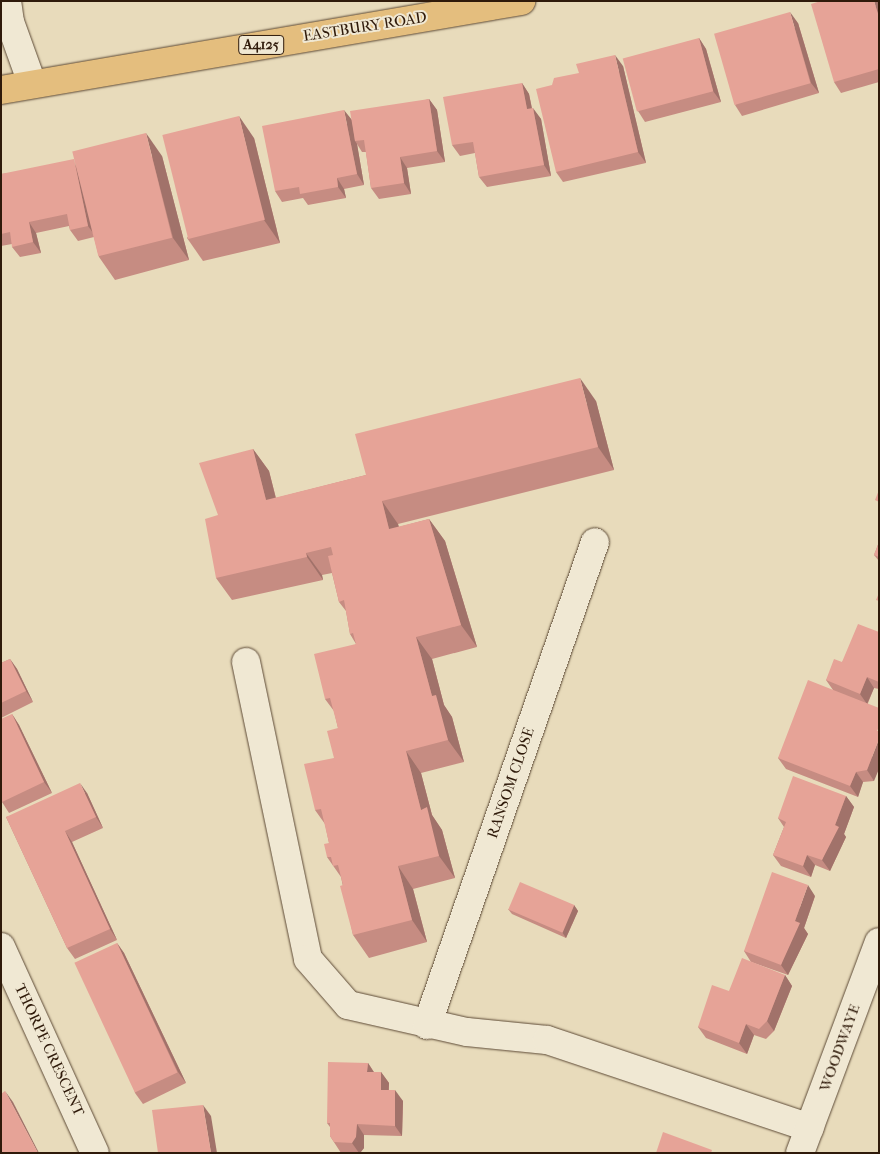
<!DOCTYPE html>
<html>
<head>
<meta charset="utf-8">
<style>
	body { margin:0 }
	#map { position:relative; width:880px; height:1154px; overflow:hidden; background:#e8dbbb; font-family:"IM FELL French Canon",serif }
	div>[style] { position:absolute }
	.roads { filter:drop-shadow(0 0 1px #5d4a36) drop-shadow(0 0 1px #5d4a36) }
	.street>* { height:28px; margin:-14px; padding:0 14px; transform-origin:14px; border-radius:14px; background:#f0e8d3 }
	.primary>* { height:28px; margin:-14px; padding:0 14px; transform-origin:14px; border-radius:14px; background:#e4be7e }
	.wall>* { inset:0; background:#c68c82 }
	.shaded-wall>* { inset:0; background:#a1726a }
	.building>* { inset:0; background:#e6a397; transform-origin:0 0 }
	span { translate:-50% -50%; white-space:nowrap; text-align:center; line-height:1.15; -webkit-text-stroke:4px #f0e8d3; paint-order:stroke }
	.shield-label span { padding:1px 4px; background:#f0e8d3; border:1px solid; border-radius:4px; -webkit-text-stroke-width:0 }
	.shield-label { font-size:14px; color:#2f1a0a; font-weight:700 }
	.street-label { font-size:15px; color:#2f1a0a }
	.frame { position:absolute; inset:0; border:2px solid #2f1a0a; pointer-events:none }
</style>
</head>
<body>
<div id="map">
	<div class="roads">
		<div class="street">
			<i style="left:7px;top:1px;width:21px;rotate:82deg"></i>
			<i style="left:10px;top:22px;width:65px;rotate:70.2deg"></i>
			<i style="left:246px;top:662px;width:303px;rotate:78.2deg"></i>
			<i style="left:308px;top:959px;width:61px;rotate:49deg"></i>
			<i style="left:348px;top:1005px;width:122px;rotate:12.8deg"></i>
			<i style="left:467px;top:1032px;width:80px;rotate:5.7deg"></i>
			<i style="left:547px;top:1040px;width:277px;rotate:18.5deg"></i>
			<i style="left:1px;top:947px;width:226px;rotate:65.5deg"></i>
			<i style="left:427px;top:1025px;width:511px;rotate:-70.82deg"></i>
			<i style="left:800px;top:1153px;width:225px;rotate:-69.5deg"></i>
		</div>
		<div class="primary">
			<i style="left:1px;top:90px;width:528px;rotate:-9.71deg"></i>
		</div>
	</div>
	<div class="wall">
		<i style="clip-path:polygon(878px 1px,879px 82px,841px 93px,834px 82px)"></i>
		<i style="clip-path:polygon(798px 23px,819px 93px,742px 116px,735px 105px)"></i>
		<i style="clip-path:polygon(699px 38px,706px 49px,721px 102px,645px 122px,638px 111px)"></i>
		<i style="clip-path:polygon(623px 66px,646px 163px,563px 182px,556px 172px)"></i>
		<i style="clip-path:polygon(522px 83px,529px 94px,532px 108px,541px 119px,551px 176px,487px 187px,479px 177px,475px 153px,460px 156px,452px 145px)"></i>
		<i style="clip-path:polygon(429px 99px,437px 110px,445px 162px,407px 168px,411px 194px,379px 199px,371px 188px,366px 152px,362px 152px,357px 144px,364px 185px,344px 189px,346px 198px,308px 205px,303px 198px,282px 202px,275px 191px,351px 120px)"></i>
		<i style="clip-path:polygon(254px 138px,280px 243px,203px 261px,187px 238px)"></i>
		<i style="clip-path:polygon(162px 156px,189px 260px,115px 280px,99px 257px,94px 237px,78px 241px,70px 230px,69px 226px,36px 233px,41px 253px,20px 257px,12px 247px,12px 244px,1px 246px,1px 174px)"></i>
		<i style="clip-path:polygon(596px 401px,614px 470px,398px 524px,399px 527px,429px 519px,445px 541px,477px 647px,432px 659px,444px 705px,452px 717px,464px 762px,421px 773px,432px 815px,442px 830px,455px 878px,413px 889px,427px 942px,369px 958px,353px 935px,341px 877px,327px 857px,329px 843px,325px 824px,315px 810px,334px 758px,338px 728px,334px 711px,325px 699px,356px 644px,350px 634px,346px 611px,339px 602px,332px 573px,322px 575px,323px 580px,232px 600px,216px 578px,218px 515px,253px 449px,269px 471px,276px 498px,366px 475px)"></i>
		<i style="clip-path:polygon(879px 542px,879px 561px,874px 555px)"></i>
		<i style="clip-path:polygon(879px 632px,879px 689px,874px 688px,868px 703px,874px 781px,863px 782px,858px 797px,786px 769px,778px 758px,833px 690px,826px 680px,842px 662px)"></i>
		<i style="clip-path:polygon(10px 659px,17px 669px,33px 702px,1px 718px,1px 663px)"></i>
		<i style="clip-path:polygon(12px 714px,19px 725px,52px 793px,9px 813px,2px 802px)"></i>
		<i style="clip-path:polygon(87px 793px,103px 828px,72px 842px,117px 940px,75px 959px,67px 948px,6px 817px)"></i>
		<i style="clip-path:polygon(846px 796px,854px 807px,844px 834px,846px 837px,830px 871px,815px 865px,811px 877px,781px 866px,773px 855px,784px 827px,778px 818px)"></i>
		<i style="clip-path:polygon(815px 896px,804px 928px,808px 934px,788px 975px,751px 962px,744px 951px)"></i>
		<i style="clip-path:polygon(574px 905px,578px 911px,566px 938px,512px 914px,508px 909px)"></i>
		<i style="clip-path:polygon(117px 943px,124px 953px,186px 1083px,143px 1104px,135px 1093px)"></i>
		<i style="clip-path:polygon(785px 975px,792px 986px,774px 1031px,766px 1039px,754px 1035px,747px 1054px,706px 1038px,698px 1027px,729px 991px)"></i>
		<i style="clip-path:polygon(368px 1063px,374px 1072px,381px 1072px,389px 1083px,389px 1090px,403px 1101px,402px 1136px,364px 1135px,364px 1148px,360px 1153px,341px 1153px,330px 1136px,330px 1127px,327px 1123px)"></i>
	</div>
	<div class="shaded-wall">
		<i style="clip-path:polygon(874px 1px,878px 1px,879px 3px,879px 17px)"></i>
		<i style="clip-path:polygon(790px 12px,798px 23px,819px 93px,811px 83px)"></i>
		<i style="clip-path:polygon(699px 38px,706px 49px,721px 102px,713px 91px)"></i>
		<i style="clip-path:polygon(615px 55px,623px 66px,646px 163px,638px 152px)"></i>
		<i style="clip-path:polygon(522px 83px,529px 94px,534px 120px,527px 109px)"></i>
		<i style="clip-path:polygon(429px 99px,437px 110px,445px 162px,437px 151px)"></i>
		<i style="clip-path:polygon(533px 108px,541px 119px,551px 176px,544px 165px)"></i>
		<i style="clip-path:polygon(344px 110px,352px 120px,355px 141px,357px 144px,364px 185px,357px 174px)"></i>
		<i style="clip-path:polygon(239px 116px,254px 138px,280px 243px,264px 220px)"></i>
		<i style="clip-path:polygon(146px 133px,162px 156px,189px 260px,173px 238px)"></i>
		<i style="clip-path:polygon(400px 157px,407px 168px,411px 194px,404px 183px)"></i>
		<i style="clip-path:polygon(74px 159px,96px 237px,88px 226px)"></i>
		<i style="clip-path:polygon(337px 178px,344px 189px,346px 198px,338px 187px)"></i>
		<i style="clip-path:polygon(29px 222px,36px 233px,41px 253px,33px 242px)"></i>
		<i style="clip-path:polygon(580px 378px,596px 401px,614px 470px,598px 447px)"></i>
		<i style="clip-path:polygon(253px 449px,269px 471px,282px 523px,266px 500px)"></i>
		<i style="clip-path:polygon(382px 501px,398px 524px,405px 552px,389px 529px)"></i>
		<i style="clip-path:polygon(429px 519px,445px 541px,477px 647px,461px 625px)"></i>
		<i style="clip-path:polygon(306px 553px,322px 575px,323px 580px,307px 557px)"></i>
		<i style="clip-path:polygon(416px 637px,432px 659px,444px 705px,452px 717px,464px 762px,448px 740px,432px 696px)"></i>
		<i style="clip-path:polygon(10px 659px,17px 669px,33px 702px,26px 691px)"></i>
		<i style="clip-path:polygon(867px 677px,874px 688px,867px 704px,860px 694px)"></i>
		<i style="clip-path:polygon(12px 714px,19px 725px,52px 793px,44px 782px)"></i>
		<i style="clip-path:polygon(879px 739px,879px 769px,874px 781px,867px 770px)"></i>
		<i style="clip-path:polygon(406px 751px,421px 773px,432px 815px,442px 830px,455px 878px,439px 856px,421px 810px)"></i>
		<i style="clip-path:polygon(856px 772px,863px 782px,858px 797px,850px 786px)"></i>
		<i style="clip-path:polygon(80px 783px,87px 793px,103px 828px,96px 817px)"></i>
		<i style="clip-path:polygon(846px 796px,854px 807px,844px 834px,846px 837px,830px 871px,822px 860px)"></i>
		<i style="clip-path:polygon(65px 831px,72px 842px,117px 940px,110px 929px)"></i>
		<i style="clip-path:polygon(807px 855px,815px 865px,811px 877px,803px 866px)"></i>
		<i style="clip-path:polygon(398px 866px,413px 889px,427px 942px,412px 920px)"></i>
		<i style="clip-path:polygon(808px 885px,815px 896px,804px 928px,808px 934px,788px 975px,781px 965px,795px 921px)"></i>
		<i style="clip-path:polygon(574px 905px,578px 911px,566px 938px,562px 932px)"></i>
		<i style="clip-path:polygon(117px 943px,124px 953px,186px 1083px,178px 1072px)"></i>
		<i style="clip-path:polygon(785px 975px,792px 986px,774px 1031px,767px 1021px)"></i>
		<i style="clip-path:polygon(746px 1024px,754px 1035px,747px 1054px,739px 1043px)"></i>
		<i style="clip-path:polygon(368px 1063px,375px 1074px,367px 1072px)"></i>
		<i style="clip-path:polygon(381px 1072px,389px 1083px,388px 1100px,381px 1090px)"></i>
		<i style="clip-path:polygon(395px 1090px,403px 1101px,402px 1136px,395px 1126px)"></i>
		<i style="clip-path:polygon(5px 1091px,13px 1102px,39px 1153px,38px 1153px)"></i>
		<i style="clip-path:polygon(203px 1105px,211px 1116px,217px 1153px,211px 1153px)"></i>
		<i style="clip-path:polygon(357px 1124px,364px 1135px,364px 1148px,360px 1153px,359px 1153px,352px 1143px)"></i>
	</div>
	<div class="building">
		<i style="clip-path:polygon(821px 1px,874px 1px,879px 17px,879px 69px,834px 82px,811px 4px)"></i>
		<i style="left:790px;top:12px;width:74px;height:79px;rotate:74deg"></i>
		<i style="left:699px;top:38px;width:55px;height:79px;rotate:75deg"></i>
		<i style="clip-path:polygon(615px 55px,638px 152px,556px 172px,536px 89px,552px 85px,554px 78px,579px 73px,576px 64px)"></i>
		<i style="clip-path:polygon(522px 83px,527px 109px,533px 108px,544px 165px,479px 177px,473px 142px,452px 145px,443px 97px)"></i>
		<i style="clip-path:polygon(429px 99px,437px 151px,400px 157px,404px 183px,371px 188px,364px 140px,355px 141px,350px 111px)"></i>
		<i style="clip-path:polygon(344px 110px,357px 174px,337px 178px,338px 187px,300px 194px,299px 187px,275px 191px,262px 126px)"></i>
		<i style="left:239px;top:116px;width:107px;height:79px;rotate:76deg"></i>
		<i style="left:146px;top:133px;width:108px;height:76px;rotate:76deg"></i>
		<i style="clip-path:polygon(74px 159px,88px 226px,70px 230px,67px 214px,29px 222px,33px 242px,12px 247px,10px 232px,1px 234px,1px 174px)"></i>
		<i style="clip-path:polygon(580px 378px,598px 447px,382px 501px,389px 529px,429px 519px,461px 625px,416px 637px,432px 696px,436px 695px,448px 740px,406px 751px,421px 810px,427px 807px,439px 856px,398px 866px,412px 920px,353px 935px,340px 886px,343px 885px,338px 865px,333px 866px,331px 857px,327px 857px,324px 844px,329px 843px,321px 809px,315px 810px,304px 764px,334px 758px,327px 731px,338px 728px,330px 698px,325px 699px,314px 654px,356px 644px,353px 633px,350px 634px,344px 600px,339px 602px,328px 556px,333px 555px,331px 547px,306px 553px,307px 557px,216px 578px,205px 519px,218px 515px,199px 463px,253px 449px,266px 500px,366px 475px,355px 434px)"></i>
		<i style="clip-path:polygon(879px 490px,879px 502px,875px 500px)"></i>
		<i style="clip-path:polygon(879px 542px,879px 557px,874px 555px)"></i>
		<i style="clip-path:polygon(879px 593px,879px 601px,876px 600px)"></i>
		<i style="clip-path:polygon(858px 624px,879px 632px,879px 682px,867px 677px,860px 694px,826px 680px,834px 659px,842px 662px)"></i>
		<i style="clip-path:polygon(10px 659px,26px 691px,1px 703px,1px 663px)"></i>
		<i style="clip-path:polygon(808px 680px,879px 708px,879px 727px,877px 731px,879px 731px,879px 739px,867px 770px,856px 772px,850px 786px,778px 758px)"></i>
		<i style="clip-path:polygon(12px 714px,44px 782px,2px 802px,1px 800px,1px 719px)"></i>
		<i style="clip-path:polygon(793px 776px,846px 796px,835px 825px,839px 827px,822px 860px,807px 855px,803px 866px,773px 855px,786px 822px,778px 818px)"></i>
		<i style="clip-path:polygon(80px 783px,96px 817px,65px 831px,110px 929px,67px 948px,6px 817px)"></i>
		<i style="clip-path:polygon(772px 872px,808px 885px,795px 921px,800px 923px,781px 965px,744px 951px)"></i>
		<i style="left:520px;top:882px;width:59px;height:30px;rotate:23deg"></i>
		<i style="left:117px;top:943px;width:143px;height:47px;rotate:65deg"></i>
		<i style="clip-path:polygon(742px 958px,785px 975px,767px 1021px,759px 1029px,746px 1024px,739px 1043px,698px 1027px,712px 985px,729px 991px)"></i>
		<i style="clip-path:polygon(328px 1062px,368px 1063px,367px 1072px,381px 1072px,381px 1090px,395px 1090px,395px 1126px,357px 1124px,356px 1137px,352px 1143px,334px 1142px,330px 1136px,330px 1123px,327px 1123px)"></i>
		<i style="clip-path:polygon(5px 1091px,38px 1153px,1px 1153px,1px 1094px)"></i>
		<i style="clip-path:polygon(203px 1105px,211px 1153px,158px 1153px,152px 1110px)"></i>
		<i style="clip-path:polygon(663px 1132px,712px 1150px,711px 1153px,656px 1153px)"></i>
	</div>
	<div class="shield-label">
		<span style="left:261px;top:45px">A4125</span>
	</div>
	<div class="street-label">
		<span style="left:365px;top:27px;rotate:-9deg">EASTBURY ROAD</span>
		<span style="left:511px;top:783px;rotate:-71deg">RANSOM CLOSE</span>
		<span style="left:840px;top:1048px;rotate:-70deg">WOODWAYE</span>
		<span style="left:49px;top:1050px;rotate:65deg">THORPE CRESCENT</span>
	</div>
	<div class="frame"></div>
</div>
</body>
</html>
